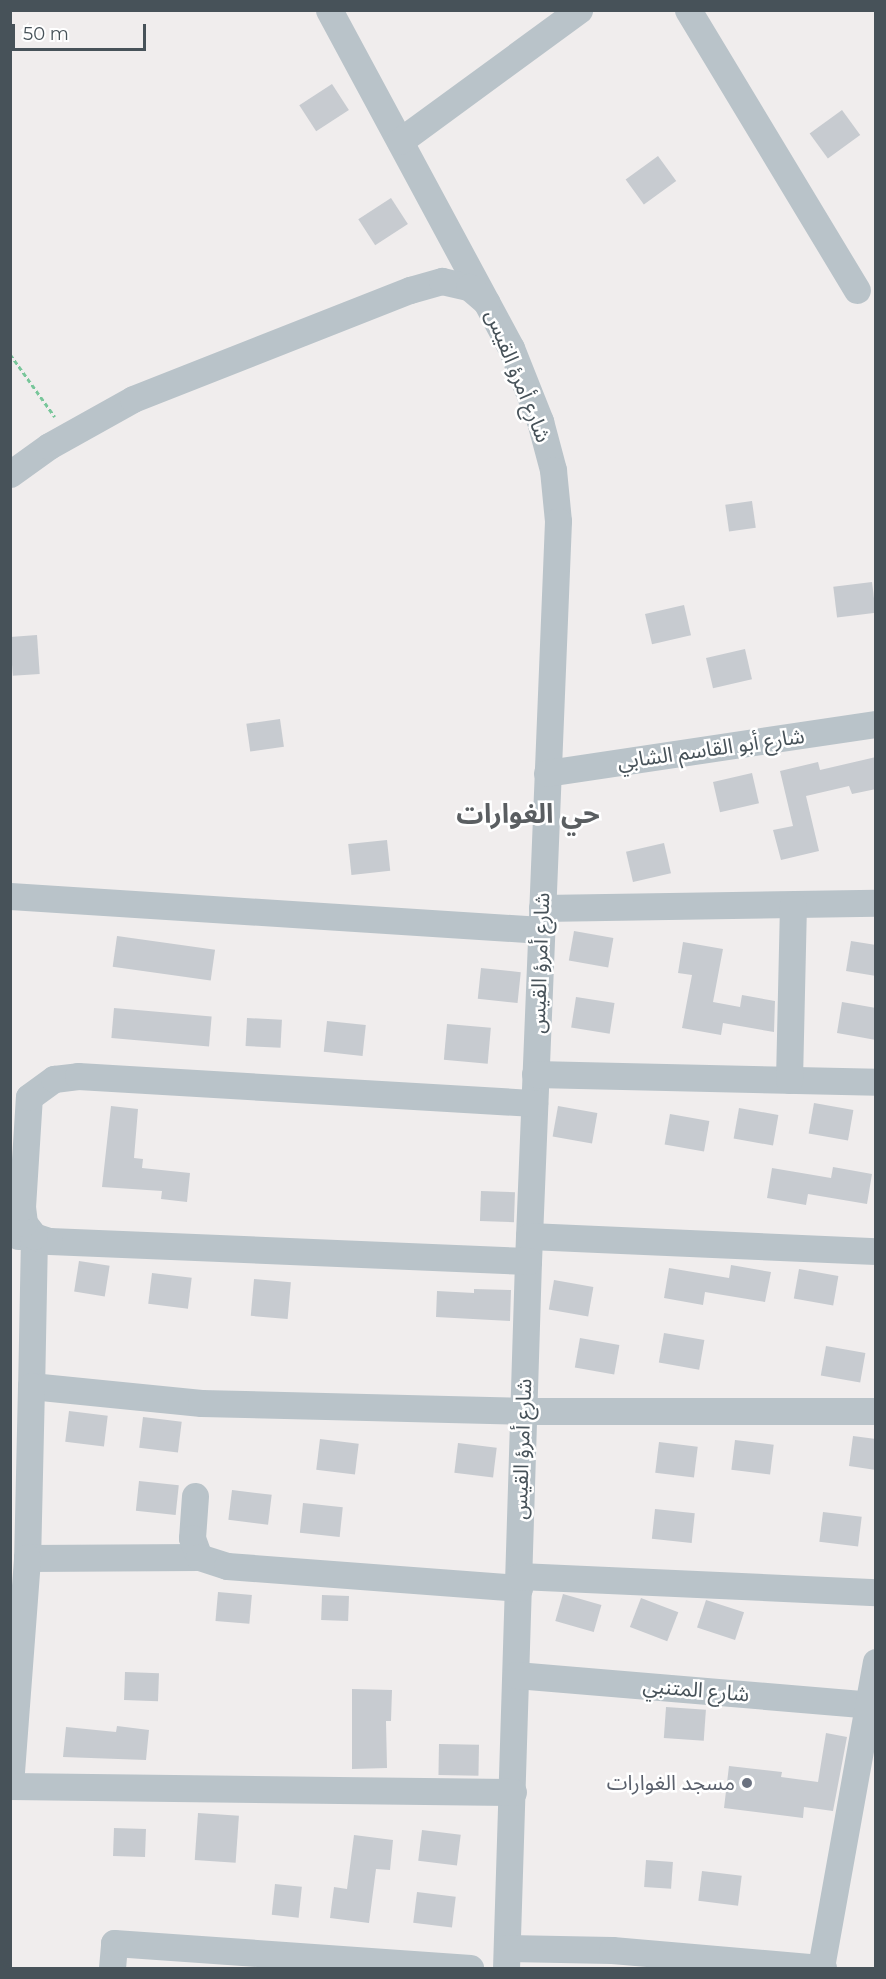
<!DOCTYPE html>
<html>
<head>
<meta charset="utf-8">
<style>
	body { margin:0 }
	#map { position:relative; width:886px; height:1979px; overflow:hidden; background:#f0eded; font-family:Montserrat,"Noto Sans Arabic",sans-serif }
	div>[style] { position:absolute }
	.building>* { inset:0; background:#c7cbd0; transform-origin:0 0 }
	.path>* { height:3px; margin-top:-1.5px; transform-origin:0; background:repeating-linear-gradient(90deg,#78c69a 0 4.5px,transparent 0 7.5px) }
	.minor>* { height:27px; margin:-13.5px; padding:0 13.5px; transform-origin:13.5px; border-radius:13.5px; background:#b9c3c9 }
	.dots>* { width:16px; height:16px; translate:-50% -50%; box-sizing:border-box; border:3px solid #fff; border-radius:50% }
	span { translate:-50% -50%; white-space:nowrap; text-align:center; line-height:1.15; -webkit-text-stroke:5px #fff; paint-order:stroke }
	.street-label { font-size:21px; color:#475259 }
	.worship-label { font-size:21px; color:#5b616d }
	.right { translate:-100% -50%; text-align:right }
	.district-label { font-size:27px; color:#5a5e61; font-weight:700 }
	.frame { position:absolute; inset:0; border:12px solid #475259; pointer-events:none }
	.scale { position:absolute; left:12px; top:24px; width:134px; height:27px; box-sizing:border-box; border:3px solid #475259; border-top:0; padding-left:8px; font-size:18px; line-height:21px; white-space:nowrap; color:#475259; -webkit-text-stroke:4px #fff; paint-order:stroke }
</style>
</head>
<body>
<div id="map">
	<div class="building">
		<i style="left:332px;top:84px;width:31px;height:39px;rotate:57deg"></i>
		<i style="left:842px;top:110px;width:31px;height:40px;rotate:54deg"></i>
		<i style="left:658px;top:156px;width:31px;height:40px;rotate:54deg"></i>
		<i style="left:391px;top:198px;width:31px;height:39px;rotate:57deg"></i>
		<i style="left:752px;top:501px;width:27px;height:27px;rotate:82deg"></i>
		<i style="left:872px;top:582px;width:31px;height:39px;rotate:83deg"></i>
		<i style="left:684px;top:605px;width:31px;height:40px;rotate:77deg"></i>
		<i style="left:37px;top:635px;width:39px;height:27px;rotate:86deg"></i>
		<i style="left:745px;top:649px;width:31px;height:40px;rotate:77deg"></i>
		<i style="left:280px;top:719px;width:28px;height:34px;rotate:82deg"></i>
		<i style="clip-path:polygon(876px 757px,876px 789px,852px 794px,849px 786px,806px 796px,819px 851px,781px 860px,773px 830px,793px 826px,780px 771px,818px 762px,820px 770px)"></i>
		<i style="left:752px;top:773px;width:31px;height:40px;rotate:77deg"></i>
		<i style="left:387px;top:840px;width:31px;height:39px;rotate:84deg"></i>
		<i style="left:664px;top:843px;width:31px;height:39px;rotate:77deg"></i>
		<i style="left:574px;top:931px;width:40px;height:30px;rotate:10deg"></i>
		<i style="left:117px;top:936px;width:99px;height:31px;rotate:8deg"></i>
		<i style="clip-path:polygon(851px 941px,876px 945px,876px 976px,846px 971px)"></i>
		<i style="clip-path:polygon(683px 942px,723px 949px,713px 1002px,740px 1007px,742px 995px,775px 1001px,774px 1032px,723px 1023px,721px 1035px,682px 1028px,692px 975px,678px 973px)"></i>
		<i style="left:481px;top:968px;width:40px;height:31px;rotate:6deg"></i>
		<i style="left:576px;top:997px;width:39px;height:31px;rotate:9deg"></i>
		<i style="clip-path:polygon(842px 1002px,876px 1008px,876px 1040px,837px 1033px)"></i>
		<i style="left:114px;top:1008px;width:98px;height:30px;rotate:5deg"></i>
		<i style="left:247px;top:1018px;width:35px;height:28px;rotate:3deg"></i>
		<i style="left:327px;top:1021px;width:39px;height:31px;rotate:6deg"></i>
		<i style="left:447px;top:1024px;width:44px;height:36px;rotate:5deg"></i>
		<i style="left:814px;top:1103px;width:40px;height:31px;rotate:10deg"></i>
		<i style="clip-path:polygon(111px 1106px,138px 1109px,134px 1158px,143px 1159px,142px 1168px,190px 1173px,187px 1202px,161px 1199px,162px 1191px,102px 1187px)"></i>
		<i style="left:558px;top:1106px;width:40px;height:31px;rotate:10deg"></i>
		<i style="left:739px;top:1108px;width:40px;height:31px;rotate:10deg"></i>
		<i style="left:670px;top:1114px;width:40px;height:31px;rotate:10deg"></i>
		<i style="clip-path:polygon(833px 1167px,872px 1174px,867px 1204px,808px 1194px,806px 1205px,767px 1198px,772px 1168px,831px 1178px)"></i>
		<i style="left:481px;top:1191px;width:34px;height:30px;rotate:2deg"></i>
		<i style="left:79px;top:1261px;width:31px;height:31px;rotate:9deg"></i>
		<i style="clip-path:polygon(731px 1265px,771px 1272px,765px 1302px,705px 1292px,703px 1305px,664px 1298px,669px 1268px,729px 1278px)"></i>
		<i style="left:799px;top:1269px;width:40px;height:30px;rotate:10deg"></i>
		<i style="left:152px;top:1273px;width:40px;height:31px;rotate:7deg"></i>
		<i style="left:254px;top:1279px;width:37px;height:37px;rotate:5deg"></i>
		<i style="left:554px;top:1280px;width:40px;height:30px;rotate:10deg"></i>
		<i style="clip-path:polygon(474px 1289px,511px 1290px,510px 1321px,436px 1317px,437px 1291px,474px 1293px)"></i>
		<i style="left:664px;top:1333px;width:41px;height:30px;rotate:10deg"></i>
		<i style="left:580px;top:1338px;width:40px;height:30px;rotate:10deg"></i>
		<i style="left:826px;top:1346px;width:40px;height:30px;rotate:10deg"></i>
		<i style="left:69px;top:1411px;width:39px;height:31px;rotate:7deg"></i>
		<i style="left:143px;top:1417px;width:39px;height:31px;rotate:7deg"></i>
		<i style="clip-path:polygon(853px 1436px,876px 1439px,876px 1470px,849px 1466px)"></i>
		<i style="left:320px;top:1439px;width:39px;height:31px;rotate:7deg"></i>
		<i style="left:735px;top:1440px;width:39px;height:30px;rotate:7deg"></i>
		<i style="left:659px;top:1442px;width:39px;height:31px;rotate:7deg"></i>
		<i style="left:458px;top:1443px;width:39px;height:30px;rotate:7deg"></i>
		<i style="left:139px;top:1481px;width:40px;height:30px;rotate:6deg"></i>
		<i style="left:232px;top:1490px;width:40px;height:30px;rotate:7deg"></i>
		<i style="left:303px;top:1503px;width:40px;height:30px;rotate:6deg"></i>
		<i style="left:655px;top:1509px;width:40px;height:30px;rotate:6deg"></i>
		<i style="left:823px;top:1512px;width:39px;height:30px;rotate:7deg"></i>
		<i style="left:218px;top:1592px;width:34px;height:29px;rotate:5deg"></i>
		<i style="left:563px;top:1594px;width:40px;height:28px;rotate:16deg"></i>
		<i style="left:322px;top:1595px;width:27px;height:25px;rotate:2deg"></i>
		<i style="left:641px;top:1598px;width:40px;height:31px;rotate:21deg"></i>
		<i style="left:706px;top:1600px;width:40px;height:29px;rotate:18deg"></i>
		<i style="left:125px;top:1672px;width:34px;height:28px;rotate:2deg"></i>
		<i style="clip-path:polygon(352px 1689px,392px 1690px,391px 1721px,386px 1721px,387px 1768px,352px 1769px)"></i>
		<i style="left:666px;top:1707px;width:40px;height:31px;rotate:4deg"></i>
		<i style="clip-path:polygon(117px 1726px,149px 1730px,146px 1760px,63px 1757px,66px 1727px,116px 1732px)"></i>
		<i style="clip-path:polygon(826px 1733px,847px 1737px,833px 1811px,804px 1807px,803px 1818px,724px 1808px,729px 1766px,782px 1772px,781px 1777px,818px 1782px)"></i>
		<i style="left:439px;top:1744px;width:40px;height:31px;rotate:1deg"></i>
		<i style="left:198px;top:1813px;width:41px;height:47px;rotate:4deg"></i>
		<i style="left:114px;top:1828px;width:32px;height:28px;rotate:2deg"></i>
		<i style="left:422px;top:1830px;width:39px;height:31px;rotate:7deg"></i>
		<i style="clip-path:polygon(354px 1835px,393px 1840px,390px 1870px,376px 1869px,369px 1923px,330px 1918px,334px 1887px,347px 1889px)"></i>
		<i style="left:646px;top:1860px;width:27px;height:27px;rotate:4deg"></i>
		<i style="left:702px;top:1871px;width:40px;height:30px;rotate:7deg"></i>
		<i style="left:275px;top:1884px;width:27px;height:31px;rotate:6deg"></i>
		<i style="left:417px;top:1892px;width:39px;height:31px;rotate:7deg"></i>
	</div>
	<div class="path">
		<i style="left:10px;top:354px;width:77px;rotate:54.5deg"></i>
	</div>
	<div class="minor">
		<i style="left:329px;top:10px;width:384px;rotate:61.7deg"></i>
		<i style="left:511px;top:348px;width:79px;rotate:68.3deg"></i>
		<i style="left:540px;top:421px;width:51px;rotate:75.1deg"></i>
		<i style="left:553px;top:470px;width:51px;rotate:84.4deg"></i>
		<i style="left:558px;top:521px;width:741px;rotate:92.32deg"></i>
		<i style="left:528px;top:1261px;width:707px;rotate:91.78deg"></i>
		<i style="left:688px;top:10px;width:327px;rotate:58.9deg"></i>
		<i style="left:400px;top:141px;width:222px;rotate:-36.2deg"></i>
		<i style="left:10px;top:474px;width:48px;rotate:-35.7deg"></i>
		<i style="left:49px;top:446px;width:96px;rotate:-29.2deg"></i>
		<i style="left:133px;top:399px;width:298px;rotate:-21.5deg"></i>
		<i style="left:410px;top:290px;width:33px;rotate:-16deg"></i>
		<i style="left:442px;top:281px;width:28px;rotate:13deg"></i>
		<i style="left:469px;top:287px;width:23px;rotate:41deg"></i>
		<i style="left:547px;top:773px;width:333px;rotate:-8.5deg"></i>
		<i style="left:10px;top:896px;width:532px;rotate:3.66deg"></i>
		<i style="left:542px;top:908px;width:334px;rotate:-0.9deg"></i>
		<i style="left:535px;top:1074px;width:341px;rotate:1.3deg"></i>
		<i style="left:789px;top:1080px;width:175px;rotate:-88.7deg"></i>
		<i style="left:18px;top:1236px;width:16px"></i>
		<i style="left:34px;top:1236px;width:150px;rotate:91.1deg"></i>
		<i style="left:31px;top:1386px;width:171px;rotate:5.7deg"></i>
		<i style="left:201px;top:1403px;width:322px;rotate:1.4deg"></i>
		<i style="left:523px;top:1411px;width:353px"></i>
		<i style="left:529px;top:1236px;width:347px;rotate:2.5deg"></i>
		<i style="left:528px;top:1261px;width:479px;rotate:-177.6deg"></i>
		<i style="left:49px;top:1241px;width:16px;rotate:-162deg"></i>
		<i style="left:34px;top:1236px;width:16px;rotate:-128deg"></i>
		<i style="left:24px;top:1223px;width:16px;rotate:-97deg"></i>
		<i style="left:22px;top:1207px;width:110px;rotate:-86.4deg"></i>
		<i style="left:29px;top:1097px;width:31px;rotate:-36deg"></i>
		<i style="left:54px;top:1079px;width:24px;rotate:-7deg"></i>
		<i style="left:78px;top:1076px;width:457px;rotate:3.4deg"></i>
		<i style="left:31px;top:1386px;width:172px;rotate:91.3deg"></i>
		<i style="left:27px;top:1558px;width:172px;rotate:-0.3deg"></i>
		<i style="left:195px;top:1496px;width:42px;rotate:94.1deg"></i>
		<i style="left:192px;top:1538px;width:20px;rotate:70deg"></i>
		<i style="left:199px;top:1557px;width:29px;rotate:18deg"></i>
		<i style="left:227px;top:1566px;width:293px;rotate:4.3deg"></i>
		<i style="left:519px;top:1576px;width:357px;rotate:2.6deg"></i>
		<i style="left:516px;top:1675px;width:361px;rotate:4.8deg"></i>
		<i style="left:10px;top:1785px;width:228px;rotate:-85.7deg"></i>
		<i style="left:10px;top:1786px;width:503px;rotate:0.68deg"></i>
		<i style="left:507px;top:1948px;width:105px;rotate:1.1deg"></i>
		<i style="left:612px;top:1950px;width:212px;rotate:4.9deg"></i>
		<i style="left:821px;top:1967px;width:310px;rotate:-79.8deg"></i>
		<i style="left:112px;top:1968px;width:25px;rotate:-85deg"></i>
		<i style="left:114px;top:1943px;width:357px;rotate:4deg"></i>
	</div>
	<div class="dots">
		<i style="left:747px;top:1783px;background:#6b7280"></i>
	</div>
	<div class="street-label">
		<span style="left:518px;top:376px;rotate:68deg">شارع أمرؤ القيس</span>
		<span style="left:711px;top:749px;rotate:-8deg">شارع أبو القاسم الشابي</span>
		<span style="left:540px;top:963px;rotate:-88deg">شارع أمرؤ القيس</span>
		<span style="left:522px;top:1449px;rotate:-88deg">شارع أمرؤ القيس</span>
		<span style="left:696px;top:1690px;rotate:5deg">شارع المتنبي</span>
	</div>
	<div class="worship-label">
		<span class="right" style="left:735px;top:1783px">مسجد الغوارات</span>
	</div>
	<div class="district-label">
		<span style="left:528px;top:814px">حي الغوارات</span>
	</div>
	<div class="frame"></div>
	<div class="scale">50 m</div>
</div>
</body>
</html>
